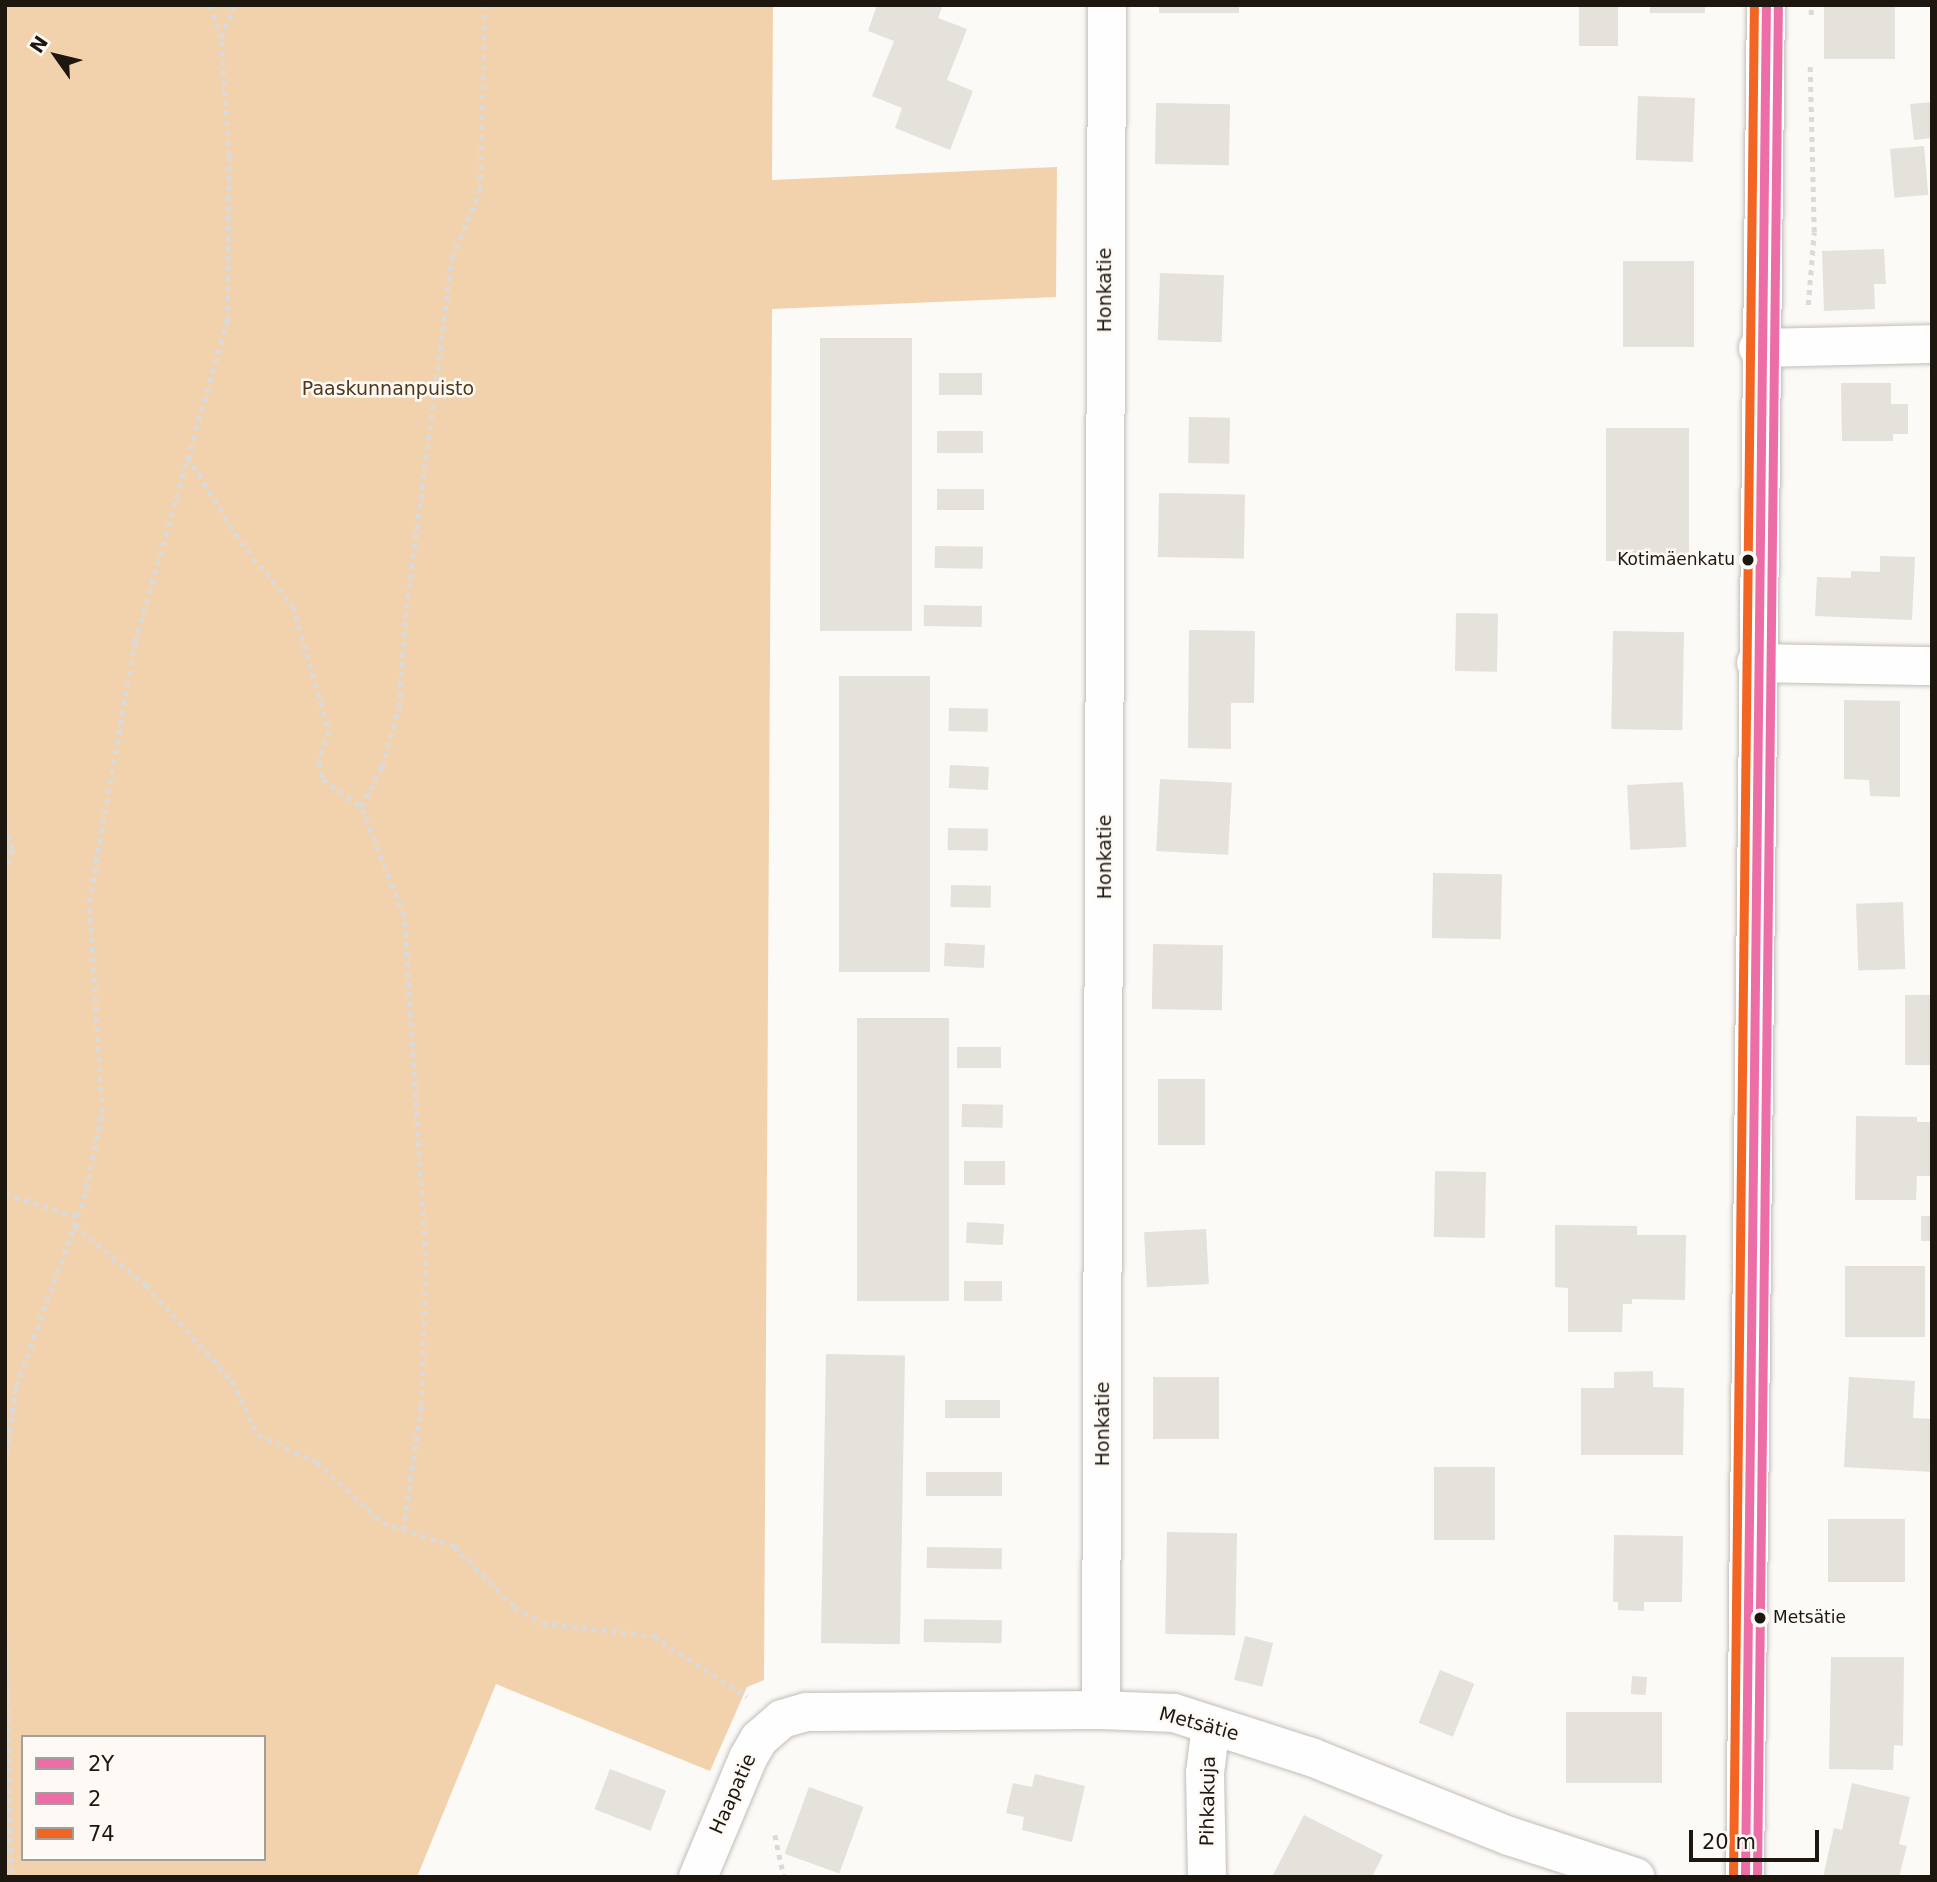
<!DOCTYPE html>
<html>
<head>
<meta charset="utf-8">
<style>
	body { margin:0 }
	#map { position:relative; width:1937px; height:1882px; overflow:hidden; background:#fcfaf7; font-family:"DejaVu Sans",sans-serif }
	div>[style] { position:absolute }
	.forest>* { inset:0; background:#f2d2ac }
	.building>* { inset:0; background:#e5e1db; transform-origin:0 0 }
	.path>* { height:4.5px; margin-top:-2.25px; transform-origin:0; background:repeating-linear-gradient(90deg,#dbdad8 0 5px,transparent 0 10px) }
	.roads { filter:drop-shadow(0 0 2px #c1bdb8) drop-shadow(0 0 2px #c1bdb8) }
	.minor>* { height:38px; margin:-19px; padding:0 19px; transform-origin:19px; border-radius:19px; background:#fffefe }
	.bus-1>* { height:9px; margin:-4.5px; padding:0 4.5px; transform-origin:4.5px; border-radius:4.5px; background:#ed6ea7 }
	.bus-2>* { height:9px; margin:-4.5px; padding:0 4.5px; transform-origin:4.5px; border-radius:4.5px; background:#ed6ea7 }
	.bus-3>* { height:9px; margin:-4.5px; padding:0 4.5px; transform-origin:4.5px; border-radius:4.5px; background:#f26522 }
	.dots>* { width:19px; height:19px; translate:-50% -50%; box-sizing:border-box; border:4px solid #fdfaf6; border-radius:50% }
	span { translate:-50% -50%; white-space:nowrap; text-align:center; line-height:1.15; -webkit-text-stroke:5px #fdfaf6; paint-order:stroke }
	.bus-label { font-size:17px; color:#1d1710 }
	.right { translate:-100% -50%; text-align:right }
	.left { translate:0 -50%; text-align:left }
	.street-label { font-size:19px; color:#1d1710 }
	.park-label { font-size:19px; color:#4e371a }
	.frame { position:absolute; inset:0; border:7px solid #1d1710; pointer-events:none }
	.legend { position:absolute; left:21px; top:1735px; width:245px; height:126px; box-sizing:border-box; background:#fdfaf6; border:2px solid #a39f9a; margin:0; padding:9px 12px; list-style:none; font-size:21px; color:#1d1710 }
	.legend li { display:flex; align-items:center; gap:14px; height:35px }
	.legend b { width:35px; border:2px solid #a39f9a }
	.north { position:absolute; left:21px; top:21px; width:70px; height:70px; -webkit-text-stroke:5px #fdfaf6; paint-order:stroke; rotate:304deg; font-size:19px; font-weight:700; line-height:28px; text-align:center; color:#1d1710 }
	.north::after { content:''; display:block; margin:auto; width:24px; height:32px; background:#1d1710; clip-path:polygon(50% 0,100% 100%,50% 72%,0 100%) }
	.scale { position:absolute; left:1689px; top:1830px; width:130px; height:32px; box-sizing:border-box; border:4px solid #1d1710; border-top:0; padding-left:9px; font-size:21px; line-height:24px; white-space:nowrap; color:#1d1710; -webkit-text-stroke:5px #fdfaf6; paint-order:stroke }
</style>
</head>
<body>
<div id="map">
	<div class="forest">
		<i style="clip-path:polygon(evenodd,5px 5px,773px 5px,772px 180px,1057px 167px,1056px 297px,772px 309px,764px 1680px,747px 1687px,710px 1771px,496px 1684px,417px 1877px,5px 1877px,5px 5px,23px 1737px,264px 1737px,264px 1859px,23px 1859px,23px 1737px)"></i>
	</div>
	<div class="building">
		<i style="clip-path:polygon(877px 5px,943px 5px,938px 18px,967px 29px,947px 80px,973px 91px,950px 150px,895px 128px,902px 108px,872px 96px,894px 41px,868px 31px)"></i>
		<i style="left:1159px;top:5px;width:80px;height:8px"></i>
		<i style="left:1618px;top:5px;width:41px;height:39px;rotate:90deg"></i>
		<i style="left:1650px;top:5px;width:55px;height:8px"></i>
		<i style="left:1824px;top:5px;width:71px;height:54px"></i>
		<i style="left:1638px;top:96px;width:57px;height:64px;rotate:2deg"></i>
		<i style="clip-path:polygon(1932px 102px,1932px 138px,1914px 140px,1910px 104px)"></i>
		<i style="left:1156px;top:103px;width:74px;height:61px;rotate:1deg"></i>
		<i style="left:1924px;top:146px;width:49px;height:34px;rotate:85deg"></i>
		<i style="clip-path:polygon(1884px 249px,1886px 284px,1874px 284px,1875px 309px,1824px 311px,1822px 251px)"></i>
		<i style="left:1623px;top:261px;width:71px;height:86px"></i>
		<i style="left:1160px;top:273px;width:64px;height:67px;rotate:2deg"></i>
		<i style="left:820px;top:338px;width:92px;height:293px"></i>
		<i style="left:982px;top:373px;width:22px;height:43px;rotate:90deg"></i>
		<i style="clip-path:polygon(1841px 383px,1891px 383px,1891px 404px,1908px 404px,1908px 434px,1893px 434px,1893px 441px,1842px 441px)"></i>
		<i style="left:1189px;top:417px;width:41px;height:46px;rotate:1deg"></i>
		<i style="left:1606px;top:428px;width:83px;height:133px"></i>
		<i style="left:937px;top:431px;width:46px;height:22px"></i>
		<i style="left:937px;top:489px;width:47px;height:21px"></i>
		<i style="left:1159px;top:493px;width:86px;height:64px;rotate:1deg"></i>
		<i style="left:935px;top:546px;width:48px;height:22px;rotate:1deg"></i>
		<i style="clip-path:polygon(1880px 556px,1915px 557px,1912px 620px,1815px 616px,1817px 577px,1851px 578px,1851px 571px,1880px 572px)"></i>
		<i style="left:924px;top:605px;width:58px;height:21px;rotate:1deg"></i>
		<i style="left:1456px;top:613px;width:42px;height:58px;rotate:1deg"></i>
		<i style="clip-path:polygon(1189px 630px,1255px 631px,1254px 703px,1231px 703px,1231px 749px,1188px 748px)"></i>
		<i style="left:1613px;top:631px;width:71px;height:98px;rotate:1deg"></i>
		<i style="left:839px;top:676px;width:91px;height:296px"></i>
		<i style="clip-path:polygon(1844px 700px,1900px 701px,1900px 797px,1870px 796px,1869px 780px,1844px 779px)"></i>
		<i style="left:949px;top:708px;width:39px;height:23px;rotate:1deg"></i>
		<i style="left:950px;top:765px;width:39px;height:23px;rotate:3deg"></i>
		<i style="left:1160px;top:779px;width:72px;height:72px;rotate:3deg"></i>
		<i style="left:1683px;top:782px;width:65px;height:56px;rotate:87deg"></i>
		<i style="left:948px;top:828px;width:40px;height:22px;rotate:1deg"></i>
		<i style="left:1433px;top:873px;width:69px;height:65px;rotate:1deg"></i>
		<i style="left:951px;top:885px;width:40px;height:22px;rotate:1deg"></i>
		<i style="left:1903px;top:902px;width:67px;height:47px;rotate:88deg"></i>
		<i style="left:945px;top:943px;width:40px;height:23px;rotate:3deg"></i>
		<i style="left:1153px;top:944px;width:70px;height:65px;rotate:1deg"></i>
		<i style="left:1905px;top:995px;width:27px;height:70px"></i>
		<i style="left:857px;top:1018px;width:92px;height:283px"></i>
		<i style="left:1001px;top:1047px;width:21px;height:44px;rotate:90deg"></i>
		<i style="left:1205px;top:1079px;width:66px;height:47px;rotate:90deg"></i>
		<i style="left:962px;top:1104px;width:41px;height:23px;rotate:1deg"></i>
		<i style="clip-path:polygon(1856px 1116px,1917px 1117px,1917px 1122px,1931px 1122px,1931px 1176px,1917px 1176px,1916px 1200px,1855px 1200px)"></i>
		<i style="left:1005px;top:1161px;width:24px;height:41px;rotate:90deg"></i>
		<i style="left:1435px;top:1171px;width:51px;height:66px;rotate:1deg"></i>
		<i style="left:1921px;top:1216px;width:11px;height:25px"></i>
		<i style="left:967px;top:1222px;width:37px;height:21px;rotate:3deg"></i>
		<i style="clip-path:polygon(1555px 1225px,1637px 1226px,1637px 1235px,1686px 1235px,1685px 1300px,1632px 1299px,1632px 1304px,1623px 1304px,1622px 1332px,1568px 1332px,1568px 1288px,1555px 1287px)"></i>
		<i style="left:1206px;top:1229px;width:55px;height:62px;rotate:87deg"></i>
		<i style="left:1845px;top:1266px;width:80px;height:71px"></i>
		<i style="left:964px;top:1281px;width:38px;height:20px"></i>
		<i style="left:826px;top:1354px;width:79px;height:289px;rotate:1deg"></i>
		<i style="clip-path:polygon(1653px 1371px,1653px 1387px,1684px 1388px,1683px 1455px,1581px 1455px,1581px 1388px,1614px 1388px,1614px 1372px)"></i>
		<i style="left:1219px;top:1377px;width:62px;height:66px;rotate:90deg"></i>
		<i style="clip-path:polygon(1849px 1377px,1915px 1381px,1913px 1418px,1932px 1419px,1932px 1472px,1844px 1467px)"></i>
		<i style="left:1000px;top:1400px;width:18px;height:55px;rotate:90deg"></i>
		<i style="left:1434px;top:1467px;width:61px;height:73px"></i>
		<i style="left:1002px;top:1472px;width:24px;height:76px;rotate:90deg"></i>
		<i style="left:1828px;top:1519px;width:77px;height:63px"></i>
		<i style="left:1167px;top:1532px;width:70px;height:102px;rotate:1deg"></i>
		<i style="clip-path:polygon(1614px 1535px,1683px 1536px,1682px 1602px,1644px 1602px,1644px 1611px,1618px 1610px,1618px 1602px,1613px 1602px)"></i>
		<i style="left:927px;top:1547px;width:75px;height:21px;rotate:1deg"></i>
		<i style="left:924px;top:1619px;width:78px;height:23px;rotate:1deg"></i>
		<i style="left:1245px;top:1636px;width:29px;height:45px;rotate:14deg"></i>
		<i style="clip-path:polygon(1831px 1657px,1904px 1657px,1903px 1746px,1894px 1745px,1893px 1770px,1829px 1769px)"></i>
		<i style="left:1440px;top:1670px;width:37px;height:57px;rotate:22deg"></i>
		<i style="left:1632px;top:1676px;width:15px;height:18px;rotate:4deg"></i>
		<i style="left:1566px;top:1712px;width:96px;height:71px"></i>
		<i style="left:610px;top:1769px;width:60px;height:43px;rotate:21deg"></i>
		<i style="clip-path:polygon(1035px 1774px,1085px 1786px,1072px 1842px,1022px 1830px,1024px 1817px,1006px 1813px,1013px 1783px,1032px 1787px)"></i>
		<i style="clip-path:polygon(1852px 1783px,1910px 1797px,1899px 1844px,1907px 1846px,1899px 1877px,1823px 1877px,1834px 1828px,1842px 1830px)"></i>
		<i style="left:809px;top:1787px;width:58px;height:71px;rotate:20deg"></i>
		<i style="clip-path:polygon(1304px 1815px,1383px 1855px,1372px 1877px,1272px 1877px)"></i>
	</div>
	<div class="path">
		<i style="left:211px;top:5px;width:34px;rotate:73deg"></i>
		<i style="left:1811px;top:15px;width:10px;rotate:-90deg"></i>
		<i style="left:1808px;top:305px;width:73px;rotate:-85.3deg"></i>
		<i style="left:1814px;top:232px;width:166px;rotate:-91.4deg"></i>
		<i style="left:188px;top:457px;width:100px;rotate:58.1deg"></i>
		<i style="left:241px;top:542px;width:82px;rotate:50.9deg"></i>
		<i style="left:293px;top:606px;width:130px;rotate:73.9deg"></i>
		<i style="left:329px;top:731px;width:33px;rotate:108deg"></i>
		<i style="left:319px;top:762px;width:17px;rotate:77deg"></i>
		<i style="left:323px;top:779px;width:47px;rotate:36.4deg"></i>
		<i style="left:5px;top:825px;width:26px;rotate:72deg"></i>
		<i style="left:13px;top:850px;width:22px;rotate:111deg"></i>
		<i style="left:5px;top:1194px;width:77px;rotate:17.5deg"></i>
		<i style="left:74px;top:1225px;width:94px;rotate:39.8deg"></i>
		<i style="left:146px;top:1285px;width:129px;rotate:48.1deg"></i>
		<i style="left:232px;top:1381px;width:60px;rotate:64.3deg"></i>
		<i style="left:258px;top:1435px;width:65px;rotate:24.6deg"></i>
		<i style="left:317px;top:1462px;width:90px;rotate:42.7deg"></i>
		<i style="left:383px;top:1523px;width:75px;rotate:17.9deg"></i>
		<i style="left:454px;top:1546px;width:86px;rotate:45deg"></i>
		<i style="left:515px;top:1607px;width:31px;rotate:31deg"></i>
		<i style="left:542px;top:1623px;width:113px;rotate:6.6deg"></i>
		<i style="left:654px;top:1636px;width:111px;rotate:33.3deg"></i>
		<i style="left:5px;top:1462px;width:77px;rotate:-81.8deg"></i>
		<i style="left:16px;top:1386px;width:199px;rotate:-70deg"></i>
		<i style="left:84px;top:1199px;width:89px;rotate:-78.3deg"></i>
		<i style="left:102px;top:1112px;width:210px;rotate:-93.5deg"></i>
		<i style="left:89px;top:902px;width:264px;rotate:-80deg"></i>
		<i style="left:135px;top:642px;width:334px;rotate:-74deg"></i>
		<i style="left:227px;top:321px;width:165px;rotate:-89.3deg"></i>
		<i style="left:229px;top:156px;width:118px;rotate:-93.9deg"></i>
		<i style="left:221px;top:38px;width:35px;rotate:-68deg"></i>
		<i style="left:403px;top:1530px;width:125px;rotate:-81.7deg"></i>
		<i style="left:421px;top:1406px;width:140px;rotate:-88deg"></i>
		<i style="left:426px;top:1266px;width:351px;rotate:-93.6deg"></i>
		<i style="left:404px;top:916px;width:117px;rotate:-111.5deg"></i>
		<i style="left:361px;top:807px;width:45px;rotate:-62.3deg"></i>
		<i style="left:382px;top:767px;width:62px;rotate:-74.2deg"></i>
		<i style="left:399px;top:707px;width:89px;rotate:-86.1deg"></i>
		<i style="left:405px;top:618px;width:363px;rotate:-82.6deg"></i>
		<i style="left:452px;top:258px;width:74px;rotate:-67.6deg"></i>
		<i style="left:480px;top:190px;width:185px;rotate:-88.5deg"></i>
		<i style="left:5px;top:1598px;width:279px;rotate:88.6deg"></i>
		<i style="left:775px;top:1835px;width:43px;rotate:77.9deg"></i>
	</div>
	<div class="roads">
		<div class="minor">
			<i style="left:1758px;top:348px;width:174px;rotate:-1.3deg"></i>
			<i style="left:1756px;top:663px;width:176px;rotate:1deg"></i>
			<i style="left:1101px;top:1710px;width:1705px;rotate:-89.8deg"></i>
			<i style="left:698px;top:1877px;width:129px;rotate:-67.2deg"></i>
			<i style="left:748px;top:1758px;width:22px;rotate:-60deg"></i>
			<i style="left:759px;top:1739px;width:30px;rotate:-41deg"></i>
			<i style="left:782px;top:1719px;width:26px;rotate:-16deg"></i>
			<i style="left:807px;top:1712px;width:294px;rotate:-0.4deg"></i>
			<i style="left:1101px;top:1710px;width:73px;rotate:2.4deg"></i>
			<i style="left:1174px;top:1713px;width:144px;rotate:17.8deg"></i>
			<i style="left:1311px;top:1757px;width:213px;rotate:21.8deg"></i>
			<i style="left:1509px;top:1836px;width:133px;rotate:18deg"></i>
			<i style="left:1207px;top:1877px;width:104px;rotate:-91.1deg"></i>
			<i style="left:1205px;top:1773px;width:48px;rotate:-82.9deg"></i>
			<i style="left:1745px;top:1877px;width:1872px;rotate:-89.36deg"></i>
		</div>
	</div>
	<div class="bus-1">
		<i style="left:1745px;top:1877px;width:1872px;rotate:-89.36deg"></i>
	</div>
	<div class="bus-2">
		<i style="left:1757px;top:1877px;width:1872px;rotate:-89.36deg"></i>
	</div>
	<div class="bus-3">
		<i style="left:1733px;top:1877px;width:1872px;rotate:-89.36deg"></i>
	</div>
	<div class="dots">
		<i style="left:1748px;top:560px;background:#1d1710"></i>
		<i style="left:1760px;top:1618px;background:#1d1710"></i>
	</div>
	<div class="bus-label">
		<span class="right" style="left:1735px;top:560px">Kotimäenkatu</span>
		<span class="left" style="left:1773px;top:1618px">Metsätie</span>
	</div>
	<div class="street-label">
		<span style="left:1105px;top:290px;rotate:-90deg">Honkatie</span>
		<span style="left:1105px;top:857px;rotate:-90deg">Honkatie</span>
		<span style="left:1103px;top:1424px;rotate:-90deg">Honkatie</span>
		<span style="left:1199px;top:1724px;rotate:15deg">Metsätie</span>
		<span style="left:733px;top:1794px;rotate:-66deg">Haapatie</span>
		<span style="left:1208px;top:1801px;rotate:-89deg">Pihkakuja</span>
	</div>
	<div class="park-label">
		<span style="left:388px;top:389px">Paaskunnanpuisto</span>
	</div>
	<div class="frame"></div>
	<ul class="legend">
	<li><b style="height:9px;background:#ed6ea7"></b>2Y</li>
	<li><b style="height:9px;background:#ed6ea7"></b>2</li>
	<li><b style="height:9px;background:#f26522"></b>74</li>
	</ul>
	<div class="north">N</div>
	<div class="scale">20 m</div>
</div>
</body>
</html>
